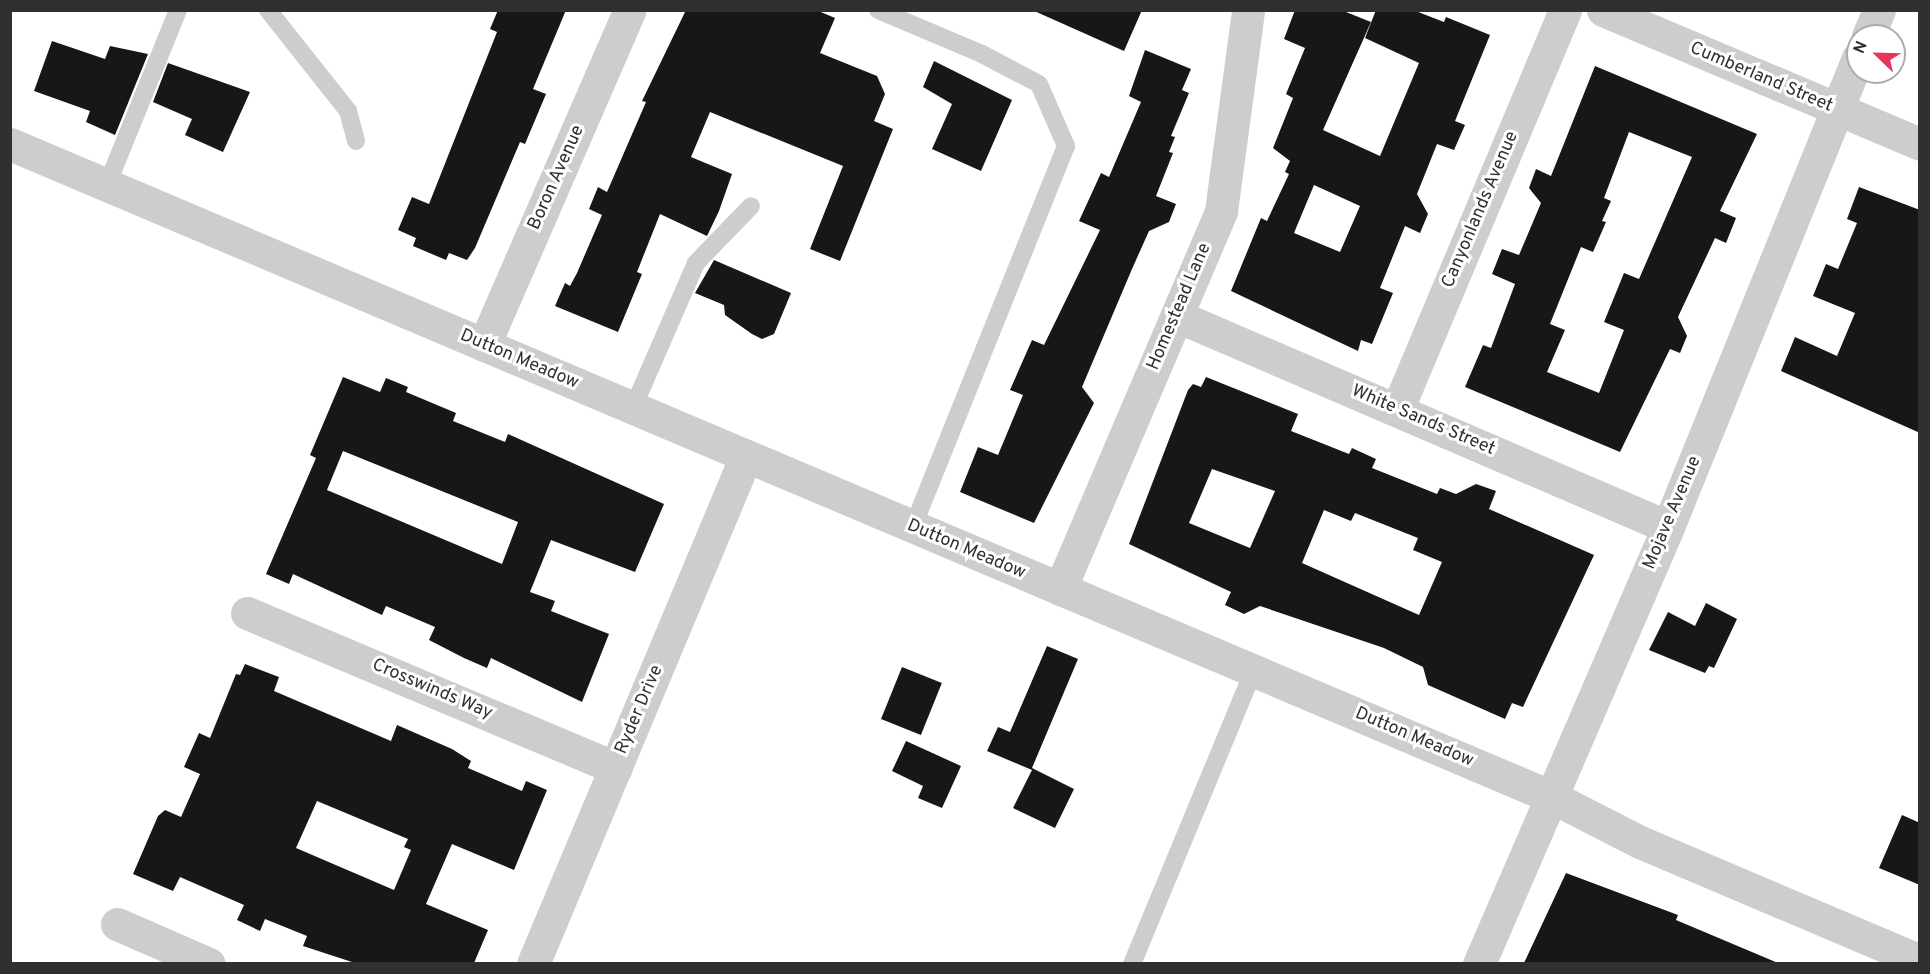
<!DOCTYPE html>
<html>
<head>
<meta charset="utf-8">
<style>
	body { margin:0 }
	#map { position:relative; width:1930px; height:974px; overflow:hidden; background:#fff; font-family:Overpass,sans-serif }
	div>[style] { position:absolute }
	.building>* { inset:0; background:#171717; transform-origin:0 0 }
	.service>* { height:18px; margin:-9px; padding:0 9px; transform-origin:9px; border-radius:9px; background:#cdcdcd }
	.minor>* { height:33px; margin:-16.5px; padding:0 16.5px; transform-origin:16.5px; border-radius:16.5px; background:#cdcdcd }
	span { translate:-50% -50%; white-space:nowrap; text-align:center; line-height:1.15; -webkit-text-stroke:6px #fff; paint-order:stroke }
	.street-label { font-size:18px; color:#303030 }
	.frame { position:absolute; inset:0; border:12px solid #303030; pointer-events:none }
	.north { position:absolute; left:1846px; top:24px; width:60px; height:60px; box-sizing:border-box; background:#fff; border:2px solid #acacac; border-radius:50%; rotate:293deg; font-size:16px; font-weight:700; line-height:24px; text-align:center; color:#303030 }
	.north::after { content:''; display:block; margin:auto; width:21px; height:27px; background:#e5355c; clip-path:polygon(50% 0,100% 100%,50% 72%,0 100%) }
</style>
</head>
<body>
<div id="map">
	<div class="building">
		<i style="clip-path:polygon(498px 10px,566px 10px,533px 89px,546px 94px,525px 144px,520px 142px,475px 248px,467px 260px,449px 253px,446px 260px,413px 246px,416px 238px,398px 230px,412px 197px,429px 204px,497px 32px,490px 29px)"></i>
		<i style="clip-path:polygon(686px 10px,816px 10px,835px 18px,820px 53px,877px 76px,885px 94px,874px 121px,893px 129px,840px 261px,810px 249px,843px 166px,710px 112px,691px 157px,732px 174px,719px 211px,707px 236px,660px 214px,637px 272px,642px 274px,618px 332px,555px 306px,565px 283px,570px 286px,577px 273px,602px 215px,589px 209px,598px 187px,607px 192px,646px 102px,642px 101px)"></i>
		<i style="clip-path:polygon(1032px 10px,1142px 10px,1124px 51px)"></i>
		<i style="clip-path:polygon(evenodd,1295px 10px,1341px 10px,1371px 22px,1323px 130px,1380px 156px,1419px 63px,1365px 38px,1376px 10px,1413px 10px,1444px 22px,1446px 17px,1490px 35px,1455px 121px,1465px 125px,1454px 150px,1437px 144px,1417px 194px,1428px 214px,1420px 233px,1405px 226px,1380px 288px,1393px 293px,1372px 344px,1361px 340px,1358px 351px,1231px 291px,1261px 218px,1267px 221px,1289px 174px,1285px 172px,1290px 161px,1273px 148px,1293px 98px,1286px 94px,1305px 48px,1284px 39px,1295px 10px,1314px 185px,1360px 206px,1340px 252px,1294px 233px,1314px 185px)"></i>
		<i style="clip-path:polygon(52px 41px,105px 59px,110px 46px,148px 54px,115px 135px,86px 122px,90px 111px,34px 91px)"></i>
		<i style="clip-path:polygon(1145px 50px,1191px 69px,1182px 90px,1189px 93px,1171px 136px,1175px 137px,1169px 152px,1173px 153px,1156px 196px,1176px 204px,1169px 222px,1149px 231px,1132px 269px,1082px 387px,1094px 403px,1034px 523px,960px 492px,978px 447px,998px 455px,1023px 395px,1010px 390px,1032px 340px,1044px 345px,1100px 230px,1079px 221px,1101px 173px,1109px 177px,1141px 102px,1129px 96px)"></i>
		<i style="clip-path:polygon(934px 61px,1012px 100px,981px 171px,932px 149px,952px 104px,923px 87px)"></i>
		<i style="clip-path:polygon(168px 63px,250px 92px,223px 152px,185px 135px,192px 119px,153px 102px)"></i>
		<i style="clip-path:polygon(evenodd,1595px 66px,1757px 134px,1720px 211px,1736px 218px,1726px 243px,1715px 238px,1678px 317px,1687px 336px,1680px 353px,1670px 349px,1620px 452px,1465px 387px,1483px 345px,1491px 348px,1515px 284px,1492px 274px,1502px 249px,1519px 255px,1541px 203px,1529px 188px,1536px 169px,1551px 176px,1595px 66px,1629px 132px,1692px 157px,1639px 279px,1624px 273px,1604px 322px,1624px 330px,1599px 393px,1547px 372px,1565px 330px,1550px 324px,1581px 247px,1593px 252px,1606px 222px,1602px 221px,1611px 201px,1604px 198px,1629px 132px)"></i>
		<i style="clip-path:polygon(1859px 187px,1920px 210px,1920px 433px,1781px 371px,1795px 337px,1837px 356px,1855px 313px,1813px 296px,1826px 264px,1838px 269px,1857px 223px,1847px 219px)"></i>
		<i style="clip-path:polygon(714px 260px,791px 293px,774px 334px,762px 339px,752px 334px,725px 315px,724px 305px,695px 293px)"></i>
		<i style="clip-path:polygon(evenodd,343px 377px,380px 392px,386px 378px,408px 387px,406px 392px,456px 413px,453px 421px,505px 442px,508px 434px,664px 504px,635px 572px,551px 540px,530px 592px,555px 601px,551px 611px,609px 634px,582px 702px,491px 658px,487px 668px,464px 658px,429px 640px,435px 627px,386px 606px,382px 615px,293px 574px,289px 584px,266px 574px,316px 458px,310px 455px,343px 377px,343px 451px,518px 522px,502px 564px,327px 490px,343px 451px)"></i>
		<i style="clip-path:polygon(evenodd,1206px 377px,1298px 414px,1291px 431px,1349px 454px,1352px 448px,1376px 459px,1372px 468px,1437px 494px,1440px 488px,1456px 494px,1476px 484px,1496px 491px,1489px 509px,1594px 555px,1523px 707px,1512px 703px,1505px 719px,1428px 685px,1423px 667px,1384px 648px,1260px 606px,1244px 614px,1225px 605px,1231px 592px,1129px 544px,1188px 390px,1193px 384px,1201px 387px,1206px 377px,1212px 469px,1275px 491px,1250px 548px,1189px 523px,1212px 469px,1206px 377px,1324px 510px,1351px 521px,1355px 513px,1418px 538px,1413px 550px,1442px 562px,1419px 615px,1302px 563px,1324px 510px)"></i>
		<i style="clip-path:polygon(1706px 603px,1737px 619px,1714px 668px,1709px 666px,1705px 673px,1649px 650px,1668px 612px,1695px 626px)"></i>
		<i style="clip-path:polygon(1047px 646px,1078px 659px,1032px 768px,1074px 789px,1055px 828px,1013px 808px,1032px 770px,987px 751px,998px 727px,1010px 732px)"></i>
		<i style="clip-path:polygon(evenodd,245px 664px,279px 677px,274px 691px,391px 741px,397px 725px,452px 749px,471px 761px,468px 768px,522px 791px,526px 781px,547px 790px,514px 870px,452px 844px,426px 904px,488px 930px,474px 963px,355px 963px,303px 946px,307px 936px,265px 919px,260px 931px,237px 920px,244px 905px,180px 877px,173px 891px,133px 874px,158px 816px,165px 810px,181px 817px,200px 774px,184px 767px,199px 733px,210px 738px,236px 674px,240px 675px,245px 664px,317px 801px,408px 839px,404px 847px,411px 850px,394px 890px,296px 848px,317px 801px)"></i>
		<i style="left:902px;top:667px;width:43px;height:56px;rotate:22deg"></i>
		<i style="clip-path:polygon(906px 741px,961px 766px,942px 808px,918px 798px,923px 786px,892px 771px)"></i>
		<i style="clip-path:polygon(1902px 815px,1920px 823px,1920px 885px,1879px 868px)"></i>
		<i style="clip-path:polygon(1566px 873px,1678px 915px,1676px 920px,1778px 963px,1524px 963px)"></i>
	</div>
	<div class="service">
		<i style="left:268px;top:10px;width:129px;rotate:51.6deg"></i>
		<i style="left:348px;top:111px;width:31px;rotate:75deg"></i>
		<i style="left:878px;top:10px;width:113px;rotate:22.9deg"></i>
		<i style="left:982px;top:54px;width:64px;rotate:27.8deg"></i>
		<i style="left:1039px;top:84px;width:68px;rotate:66.5deg"></i>
		<i style="left:1066px;top:146px;width:411px;rotate:111.9deg"></i>
		<i style="left:107px;top:185px;width:189px;rotate:-67.9deg"></i>
		<i style="left:633px;top:408px;width:158px;rotate:-66.5deg"></i>
		<i style="left:696px;top:263px;width:79px;rotate:-46deg"></i>
		<i style="left:1132px;top:964px;width:318px;rotate:-67.5deg"></i>
	</div>
	<div class="minor">
		<i style="left:1603px;top:10px;width:344px;rotate:22.9deg"></i>
		<i style="left:1868px;top:36px;width:28px;rotate:-67deg"></i>
		<i style="left:10px;top:144px;width:1672px;rotate:22.95deg"></i>
		<i style="left:1550px;top:796px;width:101px;rotate:27.1deg"></i>
		<i style="left:1640px;top:842px;width:304px;rotate:23deg"></i>
		<i style="left:1177px;top:316px;width:534px;rotate:23.25deg"></i>
		<i style="left:484px;top:345px;width:365px;rotate:-66.5deg"></i>
		<i style="left:1397px;top:410px;width:434px;rotate:-67.2deg"></i>
		<i style="left:1060px;top:589px;width:411px;rotate:-66.9deg"></i>
		<i style="left:1221px;top:211px;width:203px;rotate:-82.3deg"></i>
		<i style="left:247px;top:613px;width:400px;rotate:22.8deg"></i>
		<i style="left:117px;top:924px;width:100px;rotate:23.5deg"></i>
		<i style="left:533px;top:964px;width:551px;rotate:-67.25deg"></i>
		<i style="left:1479px;top:964px;width:476px;rotate:-66.6deg"></i>
		<i style="left:1668px;top:527px;width:506px;rotate:-67.95deg"></i>
	</div>
	<div class="street-label">
		<span style="left:1761px;top:78px;rotate:23deg">Cumberland Street</span>
		<span style="left:557px;top:178px;rotate:-66deg">Boron Avenue</span>
		<span style="left:1481px;top:210px;rotate:-67deg">Canyonlands Avenue</span>
		<span style="left:1180px;top:307px;rotate:-67deg">Homestead Lane</span>
		<span style="left:519px;top:360px;rotate:23deg">Dutton Meadow</span>
		<span style="left:1423px;top:421px;rotate:23deg">White Sands Street</span>
		<span style="left:1673px;top:513px;rotate:-67deg">Mojave Avenue</span>
		<span style="left:966px;top:550px;rotate:23deg">Dutton Meadow</span>
		<span style="left:432px;top:690px;rotate:23deg">Crosswinds Way</span>
		<span style="left:640px;top:710px;rotate:-67deg">Ryder Drive</span>
		<span style="left:1414px;top:738px;rotate:23deg">Dutton Meadow</span>
	</div>
	<div class="frame"></div>
	<div class="north">N</div>
</div>
</body>
</html>
